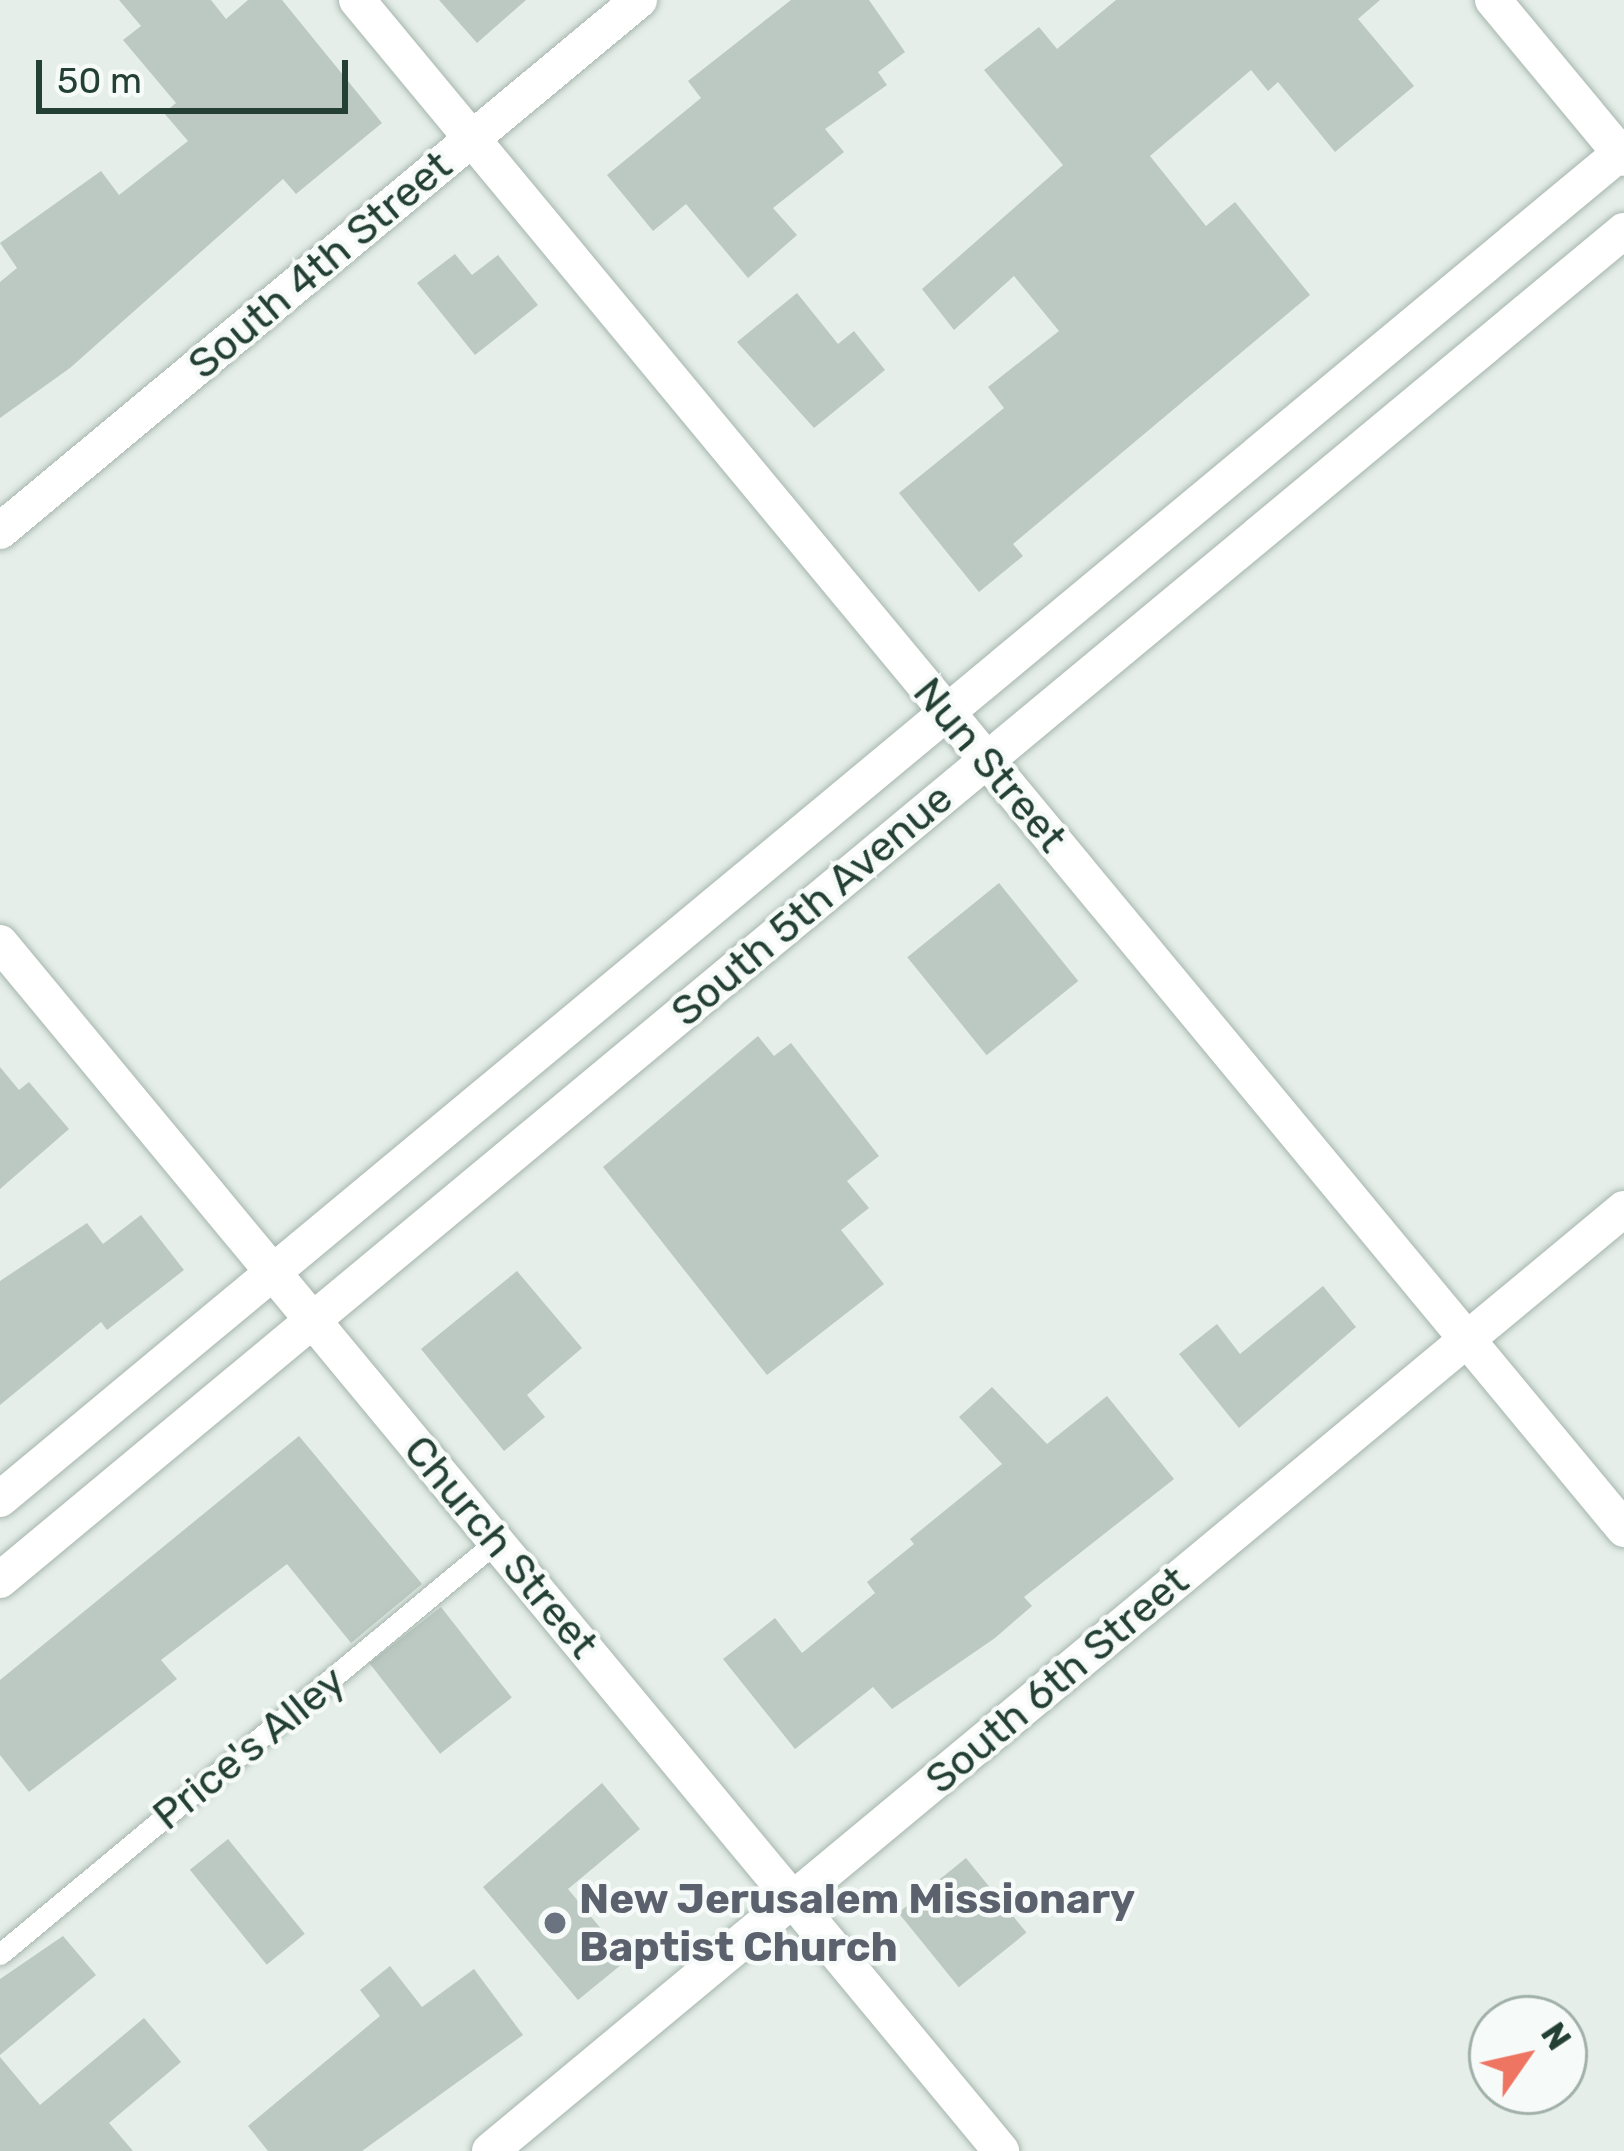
<!DOCTYPE html>
<html>
<head>
<meta charset="utf-8">
<style>
	body { margin:0 }
	#map { position:relative; width:1624px; height:2151px; overflow:hidden; background:#e5eee9; font-family:Rubik,sans-serif }
	div>[style] { position:absolute }
	.building>* { inset:0; background:#bbc9c2; transform-origin:0 0 }
	.roads { filter:drop-shadow(0 0 3px #a7b6af) drop-shadow(0 0 3px #a7b6af) }
	.service>* { height:21px; margin:-10.5px; padding:0 10.5px; transform-origin:10.5px; border-radius:10.5px; background:#fff }
	.minor>* { height:36px; margin:-18px; padding:0 18px; transform-origin:18px; border-radius:18px; background:#fff }
	.tertiary>* { height:36px; margin:-18px; padding:0 18px; transform-origin:18px; border-radius:18px; background:#fff }
	.dots>* { width:33px; height:33px; translate:-50% -50%; box-sizing:border-box; border:6px solid #f6faf8; border-radius:50% }
	span { translate:-50% -50%; white-space:nowrap; text-align:center; line-height:1.15; -webkit-text-stroke:9px #f6faf8; paint-order:stroke }
	.street-label { font-size:42px; color:#244035 }
	.worship-label { font-size:42px; color:#5b616d; font-weight:700 }
	.left { translate:0 -50%; text-align:left }
	.north { position:absolute; left:1468px; top:1995px; width:120px; height:120px; box-sizing:border-box; background:#f6faf8; border:3px solid #a2b0aa; border-radius:50%; rotate:56deg; font-size:33px; font-weight:700; line-height:48px; text-align:center; color:#244035 }
	.north::after { content:''; display:block; margin:auto; width:42px; height:54px; background:#ef7563; clip-path:polygon(50% 0,100% 100%,50% 72%,0 100%) }
	.scale { position:absolute; left:36px; top:60px; width:312px; height:54px; box-sizing:border-box; border:6px solid #244035; border-top:0; padding-left:15px; font-size:36px; line-height:42px; white-space:nowrap; color:#244035; -webkit-text-stroke:9px #f6faf8; paint-order:stroke }
</style>
</head>
<body>
<div id="map">
	<div class="building">
		<i style="clip-path:polygon(119px 0,211px 0,226px 19px,248px 0,282px 0,382px 123px,296px 194px,283px 179px,70px 368px,0 418px,0 282px,17px 268px,0 243px,101px 171px,119px 195px,188px 141px,164px 113px,176px 103px,123px 40px,141px 26px)"></i>
		<i style="clip-path:polygon(439px 0,526px 0,477px 43px)"></i>
		<i style="clip-path:polygon(791px 0,869px 0,905px 52px,878px 72px,887px 85px,825px 129px,844px 152px,773px 208px,797px 235px,748px 278px,686px 204px,653px 231px,607px 175px,701px 98px,688px 81px)"></i>
		<i style="clip-path:polygon(1116px 0,1380px 0,1358px 19px,1414px 86px,1335px 152px,1278px 82px,1268px 91px,1251px 70px,1150px 156px,1206px 226px,1235px 202px,1310px 295px,1013px 544px,1023px 556px,979px 592px,899px 493px,1004px 408px,988px 387px,1059px 331px,1014px 276px,954px 330px,922px 289px,1063px 165px,984px 70px,1039px 27px,1057px 49px)"></i>
		<i style="clip-path:polygon(455px 254px,472px 275px,498px 255px,538px 305px,475px 355px,417px 283px)"></i>
		<i style="clip-path:polygon(797px 293px,838px 344px,854px 331px,885px 370px,814px 428px,737px 342px)"></i>
		<i style="left:999px;top:883px;width:126px;height:118px;rotate:51deg"></i>
		<i style="clip-path:polygon(758px 1036px,774px 1056px,791px 1043px,879px 1156px,847px 1181px,869px 1208px,841px 1230px,884px 1284px,767px 1375px,603px 1167px)"></i>
		<i style="clip-path:polygon(0 1067px,19px 1090px,29px 1082px,69px 1129px,0 1189px)"></i>
		<i style="clip-path:polygon(141px 1215px,184px 1270px,107px 1330px,101px 1322px,0 1405px,0 1281px,87px 1223px,103px 1244px)"></i>
		<i style="clip-path:polygon(517px 1271px,582px 1348px,527px 1395px,545px 1417px,504px 1451px,421px 1349px)"></i>
		<i style="clip-path:polygon(1323px 1286px,1356px 1327px,1239px 1428px,1179px 1354px,1217px 1324px,1240px 1354px)"></i>
		<i style="clip-path:polygon(992px 1387px,1047px 1444px,1107px 1396px,1174px 1479px,1024px 1597px,1032px 1606px,995px 1638px,892px 1709px,873px 1687px,795px 1749px,723px 1659px,775px 1618px,802px 1653px,875px 1593px,867px 1582px,914px 1544px,910px 1539px,1002px 1464px,959px 1417px)"></i>
		<i style="clip-path:polygon(299px 1436px,422px 1584px,351px 1643px,287px 1564px,161px 1660px,177px 1679px,29px 1792px,0 1755px,0 1680px)"></i>
		<i style="left:441px;top:1607px;width:115px;height:91px;rotate:52deg"></i>
		<i style="clip-path:polygon(602px 1783px,640px 1829px,568px 1889px,627px 1960px,578px 2000px,483px 1887px)"></i>
		<i style="left:228px;top:1839px;width:122px;height:49px;rotate:51deg"></i>
		<i style="left:966px;top:1858px;width:96px;height:87px;rotate:51deg"></i>
		<i style="clip-path:polygon(63px 1936px,96px 1975px,0 2055px,0 1979px)"></i>
		<i style="clip-path:polygon(390px 1966px,422px 2007px,474px 1969px,523px 2035px,362px 2151px,268px 2151px,248px 2126px,380px 2016px,360px 1990px)"></i>
		<i style="clip-path:polygon(144px 2018px,181px 2062px,109px 2123px,133px 2151px,0 2151px,0 2057px,40px 2105px)"></i>
	</div>
	<div class="roads">
		<div class="service">
			<i style="left:0;top:1954px;width:646px;rotate:-39.73deg"></i>
		</div>
		<div class="minor">
			<i style="left:357px;top:0;width:1986px;rotate:50.35deg"></i>
			<i style="left:1493px;top:0;width:205px;rotate:50.3deg"></i>
			<i style="left:0;top:531px;width:831px;rotate:-39.73deg"></i>
			<i style="left:0;top:943px;width:1569px;rotate:50.35deg"></i>
			<i style="left:490px;top:2151px;width:1474px;rotate:-39.72deg"></i>
		</div>
		<div class="tertiary">
			<i style="left:0;top:1499px;width:2111px;rotate:-39.72deg"></i>
			<i style="left:0;top:1580px;width:2111px;rotate:-39.72deg"></i>
		</div>
	</div>
	<div class="dots">
		<i style="left:555px;top:1923px;background:#6b7280"></i>
	</div>
	<div class="street-label">
		<span style="left:320px;top:265px;rotate:-40deg">South 4th Street</span>
		<span style="left:990px;top:765px;rotate:50deg">Nun Street</span>
		<span style="left:812px;top:905px;rotate:-40deg">South 5th Avenue</span>
		<span style="left:501px;top:1547px;rotate:50deg">Church Street</span>
		<span style="left:1057px;top:1680px;rotate:-40deg">South 6th Street</span>
		<span style="left:249px;top:1748px;rotate:-39deg">Price's Alley</span>
	</div>
	<div class="worship-label">
		<span class="left" style="left:579px;top:1923px">New Jerusalem Missionary<br>Baptist Church</span>
	</div>
	<div class="north">N</div>
	<div class="scale">50 m</div>
</div>
</body>
</html>
